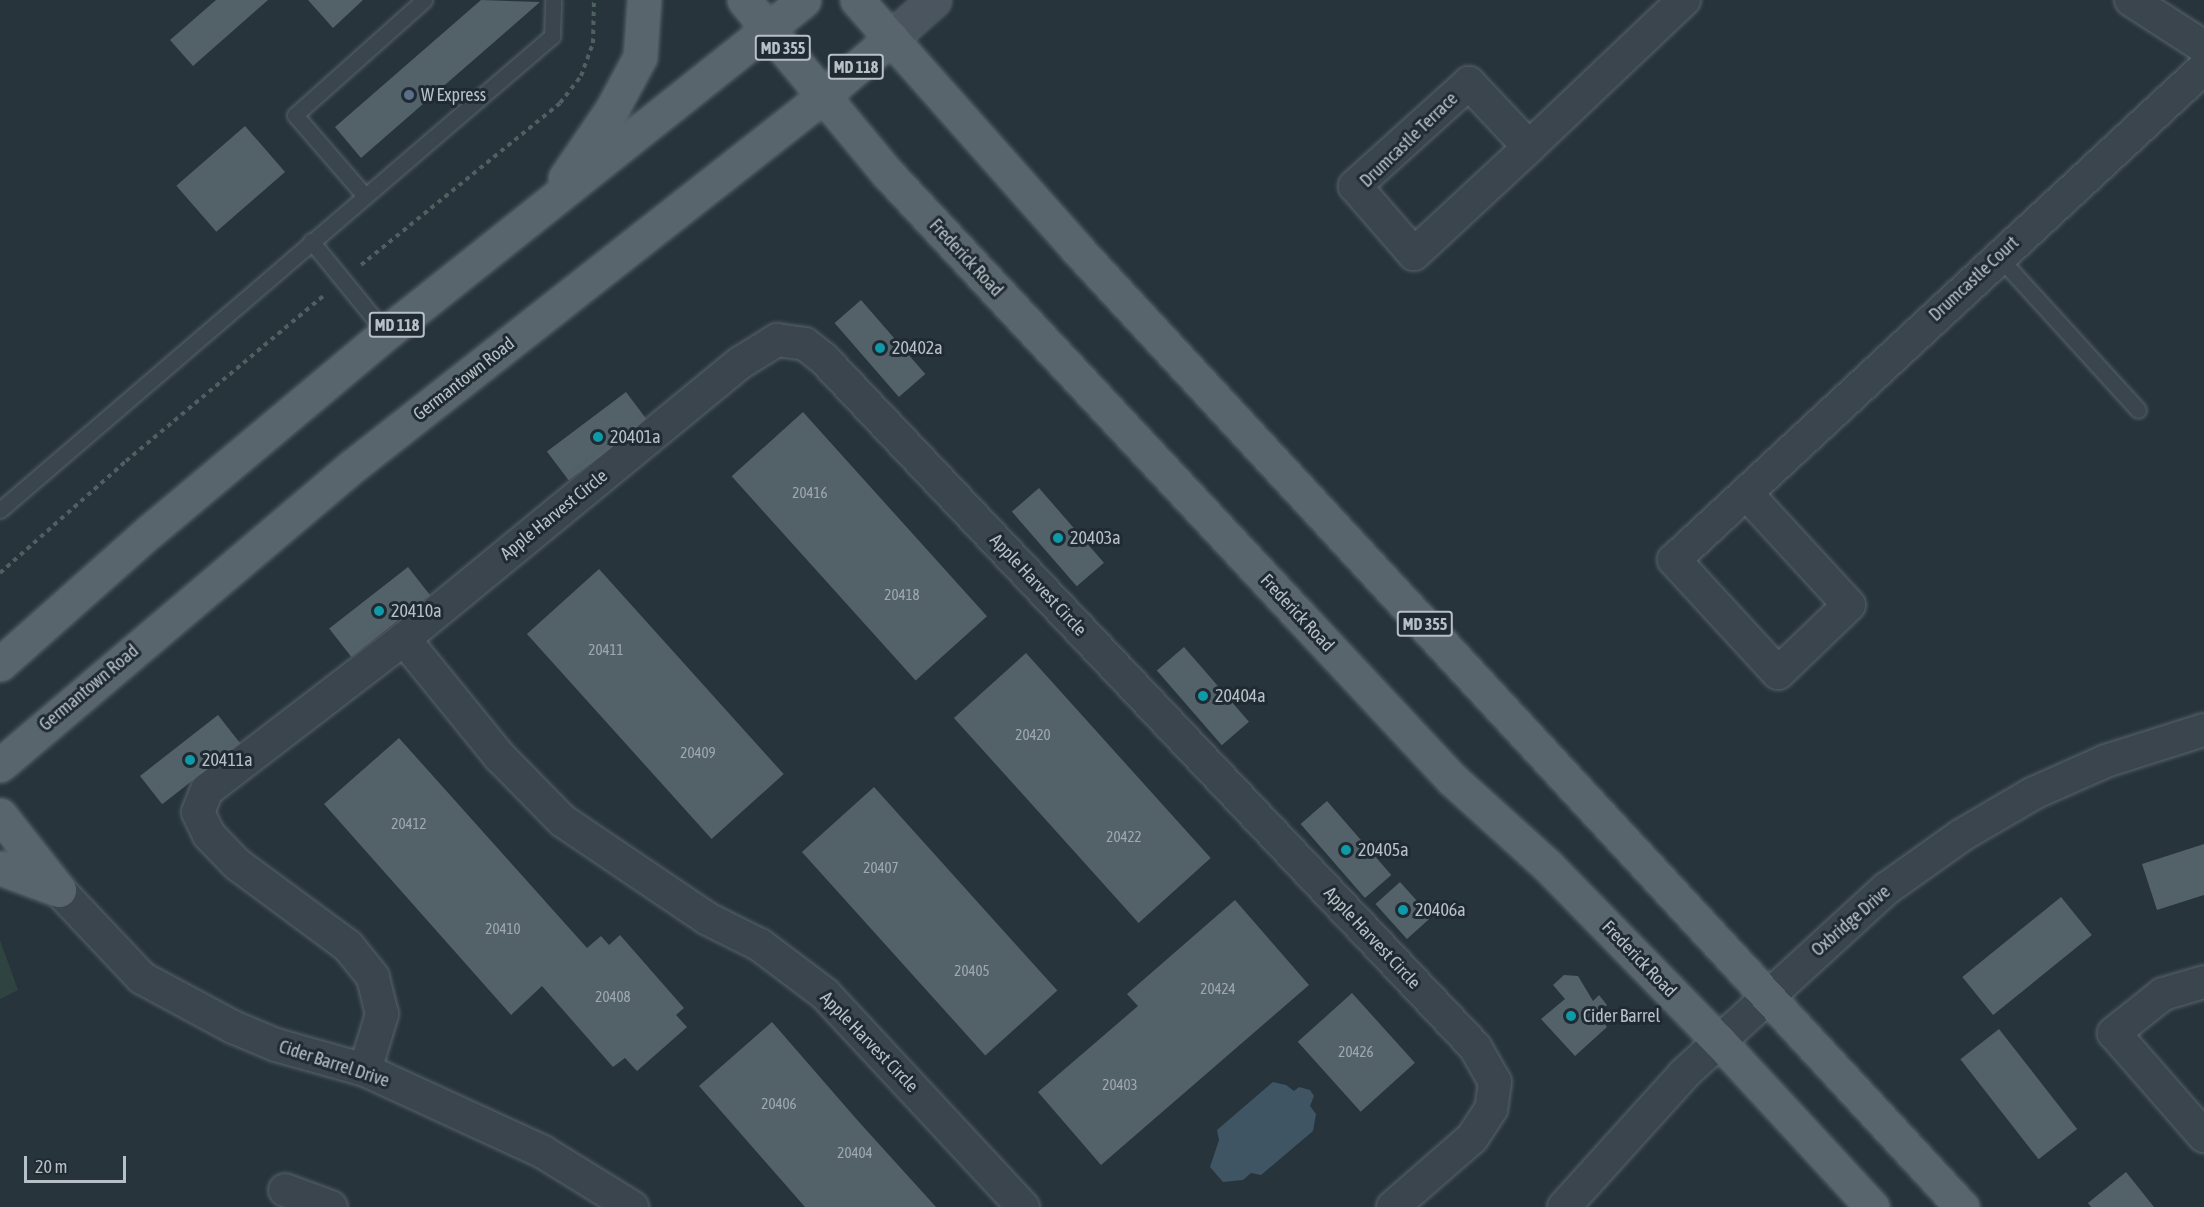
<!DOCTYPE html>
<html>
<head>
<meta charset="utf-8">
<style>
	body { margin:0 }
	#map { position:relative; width:2204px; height:1207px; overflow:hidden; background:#27343c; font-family:"Asap Condensed",sans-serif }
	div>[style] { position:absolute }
	.green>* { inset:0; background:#2f4440 }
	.water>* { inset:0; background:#3f5563 }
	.building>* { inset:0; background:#536169; transform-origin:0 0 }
	.path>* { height:4px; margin-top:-2px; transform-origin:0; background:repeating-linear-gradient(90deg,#4e605f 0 4.5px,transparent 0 9px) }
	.roads { filter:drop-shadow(0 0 2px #59636a) drop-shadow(0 0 2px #59636a) }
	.lane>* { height:15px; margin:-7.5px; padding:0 7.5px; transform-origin:7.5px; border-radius:7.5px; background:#3b454d }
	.street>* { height:32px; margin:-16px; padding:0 16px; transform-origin:16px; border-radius:16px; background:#3b454d }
	.secondary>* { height:33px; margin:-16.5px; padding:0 16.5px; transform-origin:16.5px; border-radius:16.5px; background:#4a555f }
	.primary>* { height:33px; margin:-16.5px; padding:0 16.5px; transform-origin:16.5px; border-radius:16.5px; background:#59656c }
	.dots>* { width:16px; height:16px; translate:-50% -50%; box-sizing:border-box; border:3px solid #202a32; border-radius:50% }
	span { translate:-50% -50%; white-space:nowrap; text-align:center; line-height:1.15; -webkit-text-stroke:6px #202a32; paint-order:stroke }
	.number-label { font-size:15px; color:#9ea8b0 }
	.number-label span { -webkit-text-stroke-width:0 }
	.shield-label span { padding:2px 4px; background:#202a32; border:2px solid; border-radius:4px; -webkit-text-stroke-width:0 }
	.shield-label { font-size:16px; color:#b7c0c7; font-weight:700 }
	.poi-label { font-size:18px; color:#b7c0c7 }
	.left { translate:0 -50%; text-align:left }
	.street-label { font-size:18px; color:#b7c0c7 }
	.scale { position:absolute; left:24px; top:1156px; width:102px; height:27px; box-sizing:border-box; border:3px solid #b7c0c7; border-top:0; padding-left:8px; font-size:18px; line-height:21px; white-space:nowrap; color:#b7c0c7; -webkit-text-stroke:4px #202a32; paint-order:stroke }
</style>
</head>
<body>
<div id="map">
	<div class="green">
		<i style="clip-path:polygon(0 940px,18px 990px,0 999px)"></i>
	</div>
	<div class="water">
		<i style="clip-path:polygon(1273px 1082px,1286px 1085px,1294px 1091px,1299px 1087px,1310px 1090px,1314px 1096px,1310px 1106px,1316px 1114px,1313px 1131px,1261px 1175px,1251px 1173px,1243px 1180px,1223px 1182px,1210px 1167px,1219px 1140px,1217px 1130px)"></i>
	</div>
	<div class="building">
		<i style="clip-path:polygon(216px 0,268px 0,193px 66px,170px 40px)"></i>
		<i style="clip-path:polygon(308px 0,363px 0,333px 28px)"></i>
		<i style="clip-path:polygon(481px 0,540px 2px,361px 158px,335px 127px)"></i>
		<i style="left:245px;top:126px;width:61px;height:91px;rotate:49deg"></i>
		<i style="left:861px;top:300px;width:98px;height:35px;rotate:49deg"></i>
		<i style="left:626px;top:392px;width:36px;height:99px;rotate:53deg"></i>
		<i style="left:803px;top:412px;width:275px;height:96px;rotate:48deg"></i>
		<i style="left:1039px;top:488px;width:99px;height:36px;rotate:49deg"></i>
		<i style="left:408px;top:567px;width:36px;height:100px;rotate:52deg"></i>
		<i style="left:599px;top:569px;width:276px;height:97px;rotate:48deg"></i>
		<i style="left:1184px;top:647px;width:99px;height:36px;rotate:49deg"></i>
		<i style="left:1026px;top:653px;width:276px;height:97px;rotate:48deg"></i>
		<i style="left:218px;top:715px;width:36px;height:99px;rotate:52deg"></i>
		<i style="clip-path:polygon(399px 738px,587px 948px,601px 936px,609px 945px,620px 935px,684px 1008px,676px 1015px,687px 1027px,637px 1071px,625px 1058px,613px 1067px,542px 986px,511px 1015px,324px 804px)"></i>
		<i style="left:874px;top:787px;width:274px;height:97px;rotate:48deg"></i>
		<i style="left:1327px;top:801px;width:98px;height:35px;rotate:49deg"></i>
		<i style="clip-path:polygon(2204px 844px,2204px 895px,2157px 910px,2142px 864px)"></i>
		<i style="left:1400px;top:882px;width:47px;height:33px;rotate:48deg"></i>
		<i style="left:2061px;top:897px;width:49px;height:127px;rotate:51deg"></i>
		<i style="clip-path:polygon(1235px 900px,1309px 985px,1101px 1165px,1038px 1092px,1138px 1006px,1127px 994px)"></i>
		<i style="clip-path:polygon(1564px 975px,1578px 976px,1593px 1001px,1599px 995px,1607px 1005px,1597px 1014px,1607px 1027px,1575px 1056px,1541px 1019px,1565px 999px,1553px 985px)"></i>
		<i style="left:1352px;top:993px;width:94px;height:73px;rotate:48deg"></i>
		<i style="clip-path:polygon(772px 1022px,859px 1122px,936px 1207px,805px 1207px,699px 1086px)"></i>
		<i style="left:1999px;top:1029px;width:127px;height:49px;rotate:52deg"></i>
		<i style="clip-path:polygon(2126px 1172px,2154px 1207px,2091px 1207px,2088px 1203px)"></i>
	</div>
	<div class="path">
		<i style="left:361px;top:265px;width:257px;rotate:-39.1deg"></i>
		<i style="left:560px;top:103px;width:34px;rotate:-52deg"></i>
		<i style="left:581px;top:76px;width:35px;rotate:-70deg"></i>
		<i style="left:593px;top:43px;width:43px;rotate:-88.7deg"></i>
		<i style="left:0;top:573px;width:169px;rotate:-41.6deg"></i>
		<i style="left:126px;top:461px;width:257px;rotate:-39.9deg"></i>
	</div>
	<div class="roads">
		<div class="lane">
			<i style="left:365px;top:196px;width:107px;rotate:-130.8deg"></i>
			<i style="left:295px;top:115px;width:173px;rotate:-41.7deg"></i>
			<i style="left:311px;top:241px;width:119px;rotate:50.8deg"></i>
			<i style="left:1998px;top:256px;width:208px;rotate:47.7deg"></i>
			<i style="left:0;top:510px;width:728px;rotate:-40.65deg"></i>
			<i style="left:552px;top:36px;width:36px;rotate:-88deg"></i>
		</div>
		<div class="street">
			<i style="left:2131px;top:0;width:87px;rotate:32.8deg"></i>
			<i style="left:1529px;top:147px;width:88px;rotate:-133.2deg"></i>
			<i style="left:1469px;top:83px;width:154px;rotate:137.9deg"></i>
			<i style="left:1355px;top:186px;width:90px;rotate:49.1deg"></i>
			<i style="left:1414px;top:254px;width:157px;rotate:-42.9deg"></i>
			<i style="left:1529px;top:147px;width:214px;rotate:-43.5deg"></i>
			<i style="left:1746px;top:493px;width:152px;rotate:47.4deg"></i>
			<i style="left:1849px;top:605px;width:98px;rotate:136.2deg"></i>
			<i style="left:1778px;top:673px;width:154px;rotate:-132.6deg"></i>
			<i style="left:1674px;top:560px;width:723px;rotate:-42.87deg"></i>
			<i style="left:404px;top:639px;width:152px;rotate:50.9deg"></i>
			<i style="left:500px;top:757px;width:90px;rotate:45.5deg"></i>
			<i style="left:563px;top:821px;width:175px;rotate:34.1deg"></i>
			<i style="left:708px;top:919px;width:58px;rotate:26.6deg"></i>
			<i style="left:760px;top:945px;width:81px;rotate:37deg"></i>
			<i style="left:825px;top:994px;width:291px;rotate:47.1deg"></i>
			<i style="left:59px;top:890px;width:121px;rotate:46.7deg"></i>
			<i style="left:142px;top:978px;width:103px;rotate:28.3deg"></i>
			<i style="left:233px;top:1027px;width:47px;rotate:22.7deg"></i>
			<i style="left:276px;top:1045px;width:92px;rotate:15.7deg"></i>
			<i style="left:365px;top:1070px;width:196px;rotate:24.7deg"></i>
			<i style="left:543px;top:1152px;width:105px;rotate:31.7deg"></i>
			<i style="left:2204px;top:982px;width:43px;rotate:163.7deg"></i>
			<i style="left:2163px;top:994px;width:63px;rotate:141.5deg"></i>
			<i style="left:2114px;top:1033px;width:137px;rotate:48.9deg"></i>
			<i style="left:365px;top:1070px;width:59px;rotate:-73.1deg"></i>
			<i style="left:382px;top:1014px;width:38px;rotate:-104deg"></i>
			<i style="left:373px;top:977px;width:40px;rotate:-129deg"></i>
			<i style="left:348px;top:946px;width:137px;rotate:-143.6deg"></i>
			<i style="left:238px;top:865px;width:42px;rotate:-134deg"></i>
			<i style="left:209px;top:835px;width:25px;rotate:-116deg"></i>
			<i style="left:198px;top:812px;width:24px;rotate:-68deg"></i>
			<i style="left:207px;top:790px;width:248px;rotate:-37.5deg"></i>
			<i style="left:404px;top:639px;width:435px;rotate:-39.4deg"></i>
			<i style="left:740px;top:363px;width:44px;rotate:-31.9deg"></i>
			<i style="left:777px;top:340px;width:28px;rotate:8deg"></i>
			<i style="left:805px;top:344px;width:24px;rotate:38deg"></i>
			<i style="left:824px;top:359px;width:947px;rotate:46.58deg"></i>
			<i style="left:1475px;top:1047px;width:40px;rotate:60.3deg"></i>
			<i style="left:1495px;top:1082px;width:27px;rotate:98deg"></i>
			<i style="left:1491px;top:1109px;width:35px;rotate:123deg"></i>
			<i style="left:1472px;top:1138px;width:105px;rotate:138.9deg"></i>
			<i style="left:285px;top:1190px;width:49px;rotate:20.3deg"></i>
			<i style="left:1564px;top:1207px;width:179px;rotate:-47.9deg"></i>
			<i style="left:1684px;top:1074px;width:274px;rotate:-42.5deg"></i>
			<i style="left:1886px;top:889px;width:93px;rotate:-35.4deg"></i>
			<i style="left:1962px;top:835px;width:83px;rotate:-30.3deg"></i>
			<i style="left:2034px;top:793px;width:79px;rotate:-24deg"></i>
			<i style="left:2106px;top:761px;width:103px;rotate:-17.6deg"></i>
		</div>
		<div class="secondary">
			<i style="left:891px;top:38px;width:57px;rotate:-41.5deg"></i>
		</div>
		<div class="primary">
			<i style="left:744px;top:0;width:227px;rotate:50.4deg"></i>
			<i style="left:889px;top:175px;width:599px;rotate:47.03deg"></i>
			<i style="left:1297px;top:613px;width:227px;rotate:47deg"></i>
			<i style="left:1452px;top:779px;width:128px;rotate:42.2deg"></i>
			<i style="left:1547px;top:865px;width:246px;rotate:45.7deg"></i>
			<i style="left:1719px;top:1041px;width:226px;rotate:47.3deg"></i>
			<i style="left:857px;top:0;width:334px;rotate:48.5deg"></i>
			<i style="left:1078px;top:250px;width:1303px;rotate:47.27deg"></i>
			<i style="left:565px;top:178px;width:83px;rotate:-55.7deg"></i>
			<i style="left:612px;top:109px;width:59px;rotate:-61.7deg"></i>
			<i style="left:640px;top:57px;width:57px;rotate:-86deg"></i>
			<i style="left:0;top:664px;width:200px;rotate:-41.6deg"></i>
			<i style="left:150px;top:531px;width:308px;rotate:-40deg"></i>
			<i style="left:386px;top:333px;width:534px;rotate:-38.54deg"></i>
			<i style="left:0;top:765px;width:464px;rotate:-40.3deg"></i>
			<i style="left:354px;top:465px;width:595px;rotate:-38.18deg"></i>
			<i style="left:822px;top:97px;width:91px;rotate:-40.5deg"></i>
			<i style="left:0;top:815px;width:95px;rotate:51.8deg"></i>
			<i style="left:0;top:868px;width:63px;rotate:20.4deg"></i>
		</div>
	</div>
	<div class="dots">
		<i style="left:409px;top:95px;background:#5c6f8a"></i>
		<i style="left:880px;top:348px;background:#0f9aa8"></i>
		<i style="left:598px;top:437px;background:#0f9aa8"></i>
		<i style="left:1058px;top:538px;background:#0f9aa8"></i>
		<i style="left:379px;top:611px;background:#0f9aa8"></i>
		<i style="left:1203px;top:696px;background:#0f9aa8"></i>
		<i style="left:190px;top:760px;background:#0f9aa8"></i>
		<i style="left:1346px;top:850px;background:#0f9aa8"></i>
		<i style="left:1403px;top:910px;background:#0f9aa8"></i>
		<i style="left:1571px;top:1016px;background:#0f9aa8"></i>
	</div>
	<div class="number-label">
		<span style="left:810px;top:493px">20416</span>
		<span style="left:902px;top:595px">20418</span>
		<span style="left:606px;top:650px">20411</span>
		<span style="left:1033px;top:735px">20420</span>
		<span style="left:698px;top:753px">20409</span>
		<span style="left:409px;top:824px">20412</span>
		<span style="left:1124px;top:837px">20422</span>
		<span style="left:881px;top:868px">20407</span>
		<span style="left:503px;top:929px">20410</span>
		<span style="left:972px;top:971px">20405</span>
		<span style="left:1218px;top:989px">20424</span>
		<span style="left:613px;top:997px">20408</span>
		<span style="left:1356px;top:1052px">20426</span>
		<span style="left:1120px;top:1085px">20403</span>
		<span style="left:779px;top:1104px">20406</span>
		<span style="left:855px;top:1153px">20404</span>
	</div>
	<div class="shield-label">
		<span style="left:783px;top:48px">MD 355</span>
		<span style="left:856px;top:67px">MD 118</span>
		<span style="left:397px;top:325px">MD 118</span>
		<span style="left:1425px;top:624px">MD 355</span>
	</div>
	<div class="poi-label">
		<span class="left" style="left:421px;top:95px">W Express</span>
		<span class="left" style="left:892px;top:348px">20402a</span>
		<span class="left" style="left:610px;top:437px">20401a</span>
		<span class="left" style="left:1070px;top:538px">20403a</span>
		<span class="left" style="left:391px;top:611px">20410a</span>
		<span class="left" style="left:1215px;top:696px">20404a</span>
		<span class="left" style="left:202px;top:760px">20411a</span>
		<span class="left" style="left:1358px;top:850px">20405a</span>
		<span class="left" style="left:1415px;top:910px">20406a</span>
		<span class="left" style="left:1583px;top:1016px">Cider Barrel</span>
	</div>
	<div class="street-label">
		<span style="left:1409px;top:140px;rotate:-44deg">Drumcastle Terrace</span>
		<span style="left:966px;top:258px;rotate:47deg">Frederick Road</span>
		<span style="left:1974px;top:279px;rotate:-43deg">Drumcastle Court</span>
		<span style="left:464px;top:379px;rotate:-38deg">Germantown Road</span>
		<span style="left:554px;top:515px;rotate:-39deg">Apple Harvest Circle</span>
		<span style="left:1038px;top:585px;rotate:47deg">Apple Harvest Circle</span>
		<span style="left:1297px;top:613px;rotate:47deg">Frederick Road</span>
		<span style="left:89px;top:688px;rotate:-40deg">Germantown Road</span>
		<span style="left:1851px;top:921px;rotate:-41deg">Oxbridge Drive</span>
		<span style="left:1372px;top:938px;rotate:47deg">Apple Harvest Circle</span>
		<span style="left:1639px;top:959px;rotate:46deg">Frederick Road</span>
		<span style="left:869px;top:1042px;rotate:46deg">Apple Harvest Circle</span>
		<span style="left:334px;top:1064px;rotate:18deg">Cider Barrel Drive</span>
	</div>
	<div class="scale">20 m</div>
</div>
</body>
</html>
